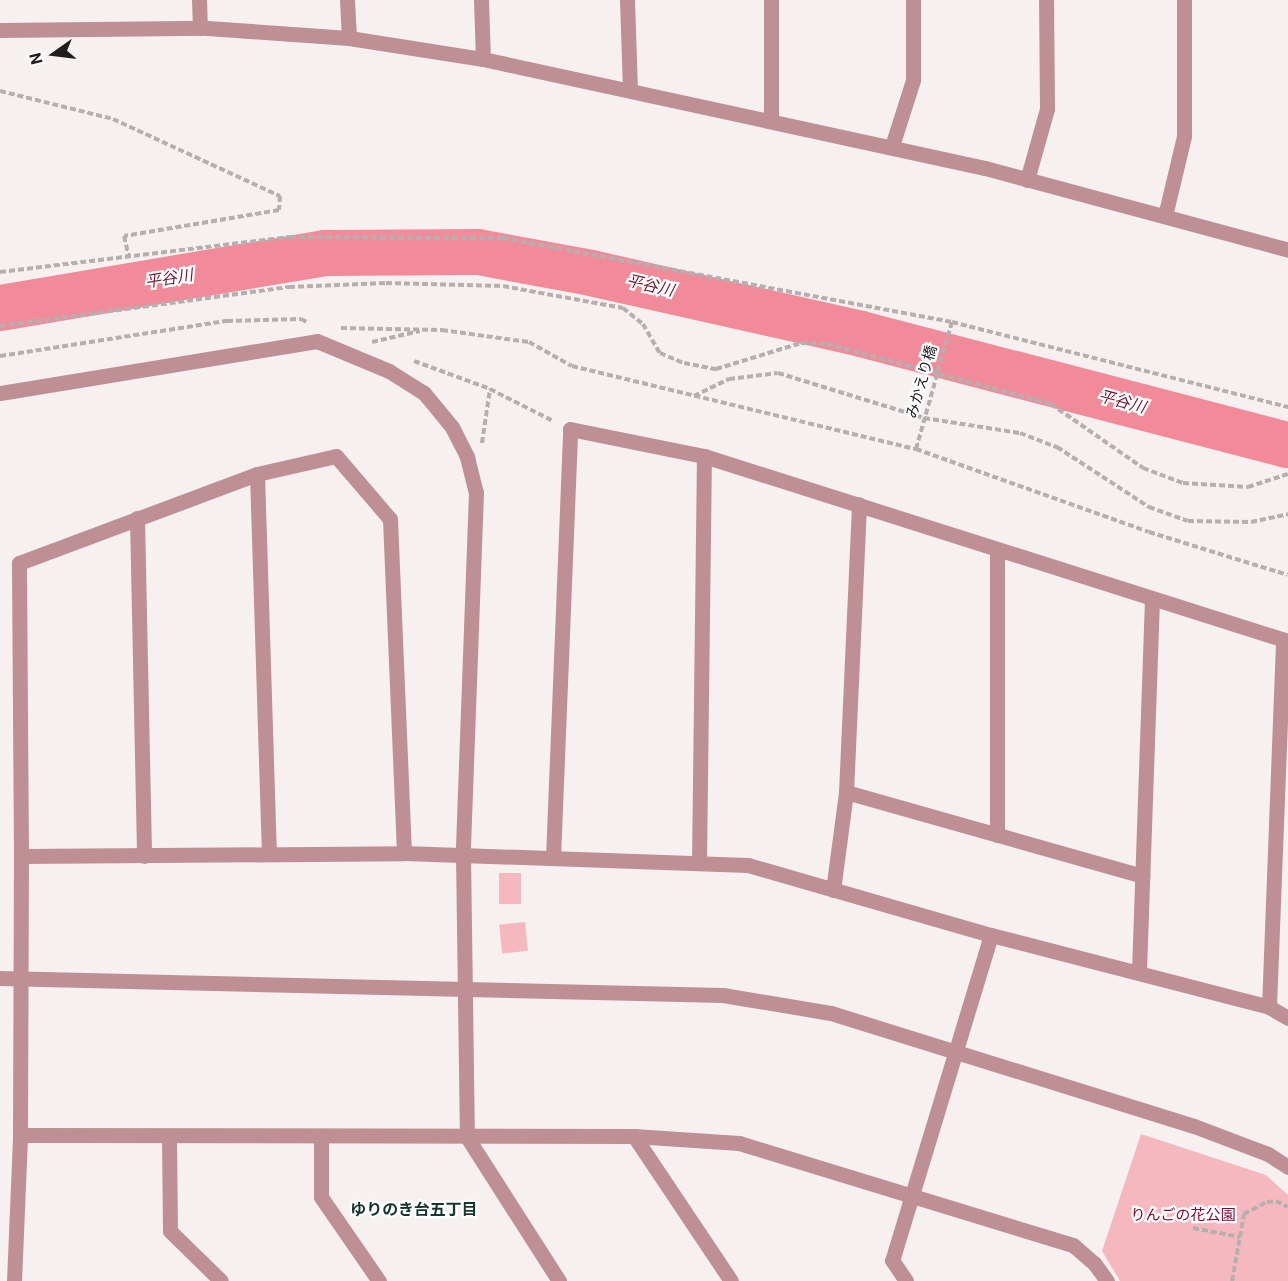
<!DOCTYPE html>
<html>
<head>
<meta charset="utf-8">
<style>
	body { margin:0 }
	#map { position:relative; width:1288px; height:1281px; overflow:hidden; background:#f7f0f0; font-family:Roboto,"Noto Sans JP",sans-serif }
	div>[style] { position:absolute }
	.green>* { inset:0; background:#f6b8bf; transform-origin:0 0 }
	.river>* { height:46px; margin:-23px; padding:0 23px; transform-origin:23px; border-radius:23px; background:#f18b9a }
	.path>* { height:4px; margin-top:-2px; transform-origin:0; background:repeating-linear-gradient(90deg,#b5afaf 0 6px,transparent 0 9px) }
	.minor>* { height:15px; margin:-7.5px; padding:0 7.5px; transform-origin:7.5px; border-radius:7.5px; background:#be9095 }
	.path-bridge>* { height:4px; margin-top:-2px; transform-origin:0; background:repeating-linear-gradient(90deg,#b5afaf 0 6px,transparent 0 9px) }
	span { translate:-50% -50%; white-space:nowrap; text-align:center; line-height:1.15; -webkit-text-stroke:4.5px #fff; paint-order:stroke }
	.street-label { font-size:15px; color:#1f1d1d }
	.park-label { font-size:15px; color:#860932 }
	.water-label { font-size:16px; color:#72192f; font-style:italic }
	.neighbourhood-label { font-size:16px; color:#16352d; font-weight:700 }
	.north { position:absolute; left:24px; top:24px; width:60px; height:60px; -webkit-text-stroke:4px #fff; paint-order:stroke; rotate:256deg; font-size:16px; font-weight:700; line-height:24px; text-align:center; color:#1f1d1d }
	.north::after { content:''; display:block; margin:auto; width:21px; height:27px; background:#1f1d1d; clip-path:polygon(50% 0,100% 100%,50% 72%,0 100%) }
</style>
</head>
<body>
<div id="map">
	<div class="green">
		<i style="left:499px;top:873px;width:22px;height:31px"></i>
		<i style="left:525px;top:922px;width:29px;height:26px;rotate:84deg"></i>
		<i style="clip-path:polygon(1141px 1134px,1266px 1175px,1288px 1195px,1288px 1281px,1120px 1281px,1102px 1251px)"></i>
	</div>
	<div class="river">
		<i style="left:0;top:308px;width:330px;rotate:-9.6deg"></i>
		<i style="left:325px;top:253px;width:153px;rotate:-0.4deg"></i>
		<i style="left:478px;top:252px;width:115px;rotate:10.5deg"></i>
		<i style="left:591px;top:273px;width:277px;rotate:12.7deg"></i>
		<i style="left:861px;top:334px;width:441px;rotate:14.6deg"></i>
	</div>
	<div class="path">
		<i style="left:0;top:91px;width:116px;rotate:13.9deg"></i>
		<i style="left:113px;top:119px;width:184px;rotate:24.8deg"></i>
		<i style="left:280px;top:196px;width:14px;rotate:94deg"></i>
		<i style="left:279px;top:210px;width:157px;rotate:170.5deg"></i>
		<i style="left:124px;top:236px;width:22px;rotate:77deg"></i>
		<i style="left:0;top:272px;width:292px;rotate:-6.9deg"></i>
		<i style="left:290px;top:237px;width:213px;rotate:0.3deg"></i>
		<i style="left:503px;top:238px;width:457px;rotate:10.6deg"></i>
		<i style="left:952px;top:322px;width:347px;rotate:14.2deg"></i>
		<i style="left:0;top:326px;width:292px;rotate:-7.7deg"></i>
		<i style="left:289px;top:287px;width:97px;rotate:-2.4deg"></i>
		<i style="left:386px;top:283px;width:117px;rotate:1.5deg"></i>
		<i style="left:503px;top:286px;width:122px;rotate:10.4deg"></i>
		<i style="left:623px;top:308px;width:26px;rotate:39deg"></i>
		<i style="left:643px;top:324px;width:34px;rotate:60deg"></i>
		<i style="left:660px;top:353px;width:26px;rotate:23deg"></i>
		<i style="left:684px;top:363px;width:33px;rotate:11deg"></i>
		<i style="left:716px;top:369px;width:89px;rotate:-17deg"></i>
		<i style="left:801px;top:343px;width:26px;rotate:2deg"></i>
		<i style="left:827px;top:344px;width:232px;rotate:15deg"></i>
		<i style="left:1051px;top:404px;width:112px;rotate:34.8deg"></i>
		<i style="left:1143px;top:468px;width:43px;rotate:20.6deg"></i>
		<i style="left:1183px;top:483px;width:65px;rotate:3.5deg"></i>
		<i style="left:1248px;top:487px;width:42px;rotate:-18deg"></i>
		<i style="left:341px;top:328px;width:101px;rotate:1.1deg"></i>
		<i style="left:442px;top:330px;width:88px;rotate:7.9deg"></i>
		<i style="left:529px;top:342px;width:49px;rotate:29.2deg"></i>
		<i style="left:572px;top:366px;width:354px;rotate:13.6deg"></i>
		<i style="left:916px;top:449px;width:247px;rotate:19.6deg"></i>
		<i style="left:1149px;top:532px;width:145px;rotate:17.2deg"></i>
		<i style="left:372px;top:342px;width:49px;rotate:-12.9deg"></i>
		<i style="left:0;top:356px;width:230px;rotate:-8.8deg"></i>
		<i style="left:227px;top:321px;width:74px;rotate:-1.5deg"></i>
		<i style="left:301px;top:319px;width:7px;rotate:27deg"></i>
		<i style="left:414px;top:361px;width:81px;rotate:20.2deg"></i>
		<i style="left:694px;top:396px;width:39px;rotate:-26deg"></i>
		<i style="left:729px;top:379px;width:49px;rotate:-7deg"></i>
		<i style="left:778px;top:373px;width:153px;rotate:17.1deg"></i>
		<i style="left:924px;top:418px;width:97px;rotate:8.9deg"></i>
		<i style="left:1020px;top:433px;width:40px;rotate:21deg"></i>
		<i style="left:1057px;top:447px;width:110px;rotate:33.1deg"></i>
		<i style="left:1149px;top:507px;width:41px;rotate:19.7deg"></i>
		<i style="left:1188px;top:521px;width:63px;rotate:0.9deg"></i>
		<i style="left:1251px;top:522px;width:38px;rotate:-12deg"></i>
		<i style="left:482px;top:443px;width:55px;rotate:-81.6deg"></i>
		<i style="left:490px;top:389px;width:71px;rotate:26.9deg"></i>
		<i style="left:1193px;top:1228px;width:48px;rotate:10.8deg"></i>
		<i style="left:1232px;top:1281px;width:68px;rotate:-79.8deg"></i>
		<i style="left:1244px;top:1214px;width:26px;rotate:-28deg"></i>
		<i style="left:1267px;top:1202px;width:9px;rotate:-6deg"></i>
		<i style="left:1276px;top:1201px;width:13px;rotate:27deg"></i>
	</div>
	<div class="minor">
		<i style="left:199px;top:0;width:28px;rotate:88deg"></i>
		<i style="left:347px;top:0;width:38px;rotate:87deg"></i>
		<i style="left:481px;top:0;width:59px;rotate:88.1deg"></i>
		<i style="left:627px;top:0;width:89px;rotate:88.1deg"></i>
		<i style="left:771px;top:0;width:119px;rotate:90deg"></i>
		<i style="left:0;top:30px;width:207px;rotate:-0.6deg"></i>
		<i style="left:207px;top:28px;width:142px;rotate:4deg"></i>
		<i style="left:349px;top:38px;width:136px;rotate:8.9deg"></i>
		<i style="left:483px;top:59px;width:514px;rotate:12.25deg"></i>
		<i style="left:985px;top:168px;width:314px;rotate:15.1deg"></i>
		<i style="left:892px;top:146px;width:69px;rotate:-72.3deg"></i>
		<i style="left:913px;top:80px;width:80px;rotate:-90deg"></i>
		<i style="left:1027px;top:180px;width:74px;rotate:-74.3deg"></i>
		<i style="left:1047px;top:109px;width:109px;rotate:-90.5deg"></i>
		<i style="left:1165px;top:216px;width:82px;rotate:-76.6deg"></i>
		<i style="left:1184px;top:136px;width:136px;rotate:-90deg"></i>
		<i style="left:0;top:393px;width:321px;rotate:-9.3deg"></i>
		<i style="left:317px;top:341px;width:78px;rotate:22.6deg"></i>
		<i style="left:389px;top:371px;width:41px;rotate:32.2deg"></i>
		<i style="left:424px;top:393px;width:44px;rotate:50.5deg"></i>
		<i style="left:452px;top:427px;width:34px;rotate:63deg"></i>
		<i style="left:467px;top:457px;width:36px;rotate:76deg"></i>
		<i style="left:476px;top:492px;width:363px;rotate:92.1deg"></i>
		<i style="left:463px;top:855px;width:282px;rotate:89.2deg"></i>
		<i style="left:467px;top:1137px;width:171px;rotate:57.4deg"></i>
		<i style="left:257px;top:474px;width:380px;rotate:88.2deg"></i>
		<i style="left:137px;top:518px;width:338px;rotate:88.8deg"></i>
		<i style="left:997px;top:551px;width:284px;rotate:90deg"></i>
		<i style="left:846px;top:792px;width:308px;rotate:15.8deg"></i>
		<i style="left:21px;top:856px;width:293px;rotate:-90.4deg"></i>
		<i style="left:19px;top:563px;width:254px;rotate:-20.5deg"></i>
		<i style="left:257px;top:474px;width:81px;rotate:-12.8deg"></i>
		<i style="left:336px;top:456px;width:83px;rotate:49.4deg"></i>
		<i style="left:390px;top:519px;width:334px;rotate:87.6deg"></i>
		<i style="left:553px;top:858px;width:429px;rotate:-87.7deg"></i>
		<i style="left:570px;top:429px;width:137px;rotate:11.4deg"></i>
		<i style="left:704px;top:456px;width:613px;rotate:17.58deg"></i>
		<i style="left:699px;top:863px;width:407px;rotate:-89.3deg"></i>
		<i style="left:833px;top:890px;width:99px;rotate:-82.4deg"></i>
		<i style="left:846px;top:792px;width:288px;rotate:-87.4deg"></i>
		<i style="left:991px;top:935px;width:287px;rotate:14.5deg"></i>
		<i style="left:1269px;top:1007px;width:22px;rotate:30deg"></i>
		<i style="left:1139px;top:971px;width:370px;rotate:-88deg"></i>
		<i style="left:0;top:978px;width:723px;rotate:1.35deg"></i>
		<i style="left:723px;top:995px;width:109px;rotate:9.5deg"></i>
		<i style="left:831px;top:1013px;width:380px;rotate:17.3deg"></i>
		<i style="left:1194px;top:1126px;width:79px;rotate:20.7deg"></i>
		<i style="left:1268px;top:1154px;width:24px;rotate:33deg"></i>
		<i style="left:1269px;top:1007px;width:367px;rotate:-87.8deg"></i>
		<i style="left:20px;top:1135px;width:614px;rotate:0.09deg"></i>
		<i style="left:634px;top:1136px;width:105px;rotate:3.8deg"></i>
		<i style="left:739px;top:1143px;width:349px;rotate:17deg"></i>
		<i style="left:1073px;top:1245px;width:28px;rotate:41deg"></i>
		<i style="left:1094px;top:1263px;width:22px;rotate:54deg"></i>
		<i style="left:634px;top:1136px;width:174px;rotate:56.2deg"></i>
		<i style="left:169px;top:1137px;width:94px;rotate:89.4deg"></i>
		<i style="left:170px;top:1231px;width:71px;rotate:44.4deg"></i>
		<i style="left:321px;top:1138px;width:59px;rotate:90deg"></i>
		<i style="left:321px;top:1197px;width:102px;rotate:55.4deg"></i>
		<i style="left:14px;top:1281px;width:146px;rotate:-87.6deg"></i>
		<i style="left:20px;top:1135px;width:279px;rotate:-89.8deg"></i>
		<i style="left:21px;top:856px;width:383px;rotate:-0.4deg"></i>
		<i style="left:404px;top:853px;width:344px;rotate:2deg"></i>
		<i style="left:748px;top:865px;width:253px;rotate:16.1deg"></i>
		<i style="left:991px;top:935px;width:340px;rotate:106.9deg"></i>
		<i style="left:892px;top:1260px;width:25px;rotate:56deg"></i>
	</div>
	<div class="path-bridge">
		<i style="left:916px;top:449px;width:132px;rotate:-74.2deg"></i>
	</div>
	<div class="street-label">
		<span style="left:922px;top:382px;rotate:-74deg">みかえり橋</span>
	</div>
	<div class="park-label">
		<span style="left:1183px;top:1216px">りんごの花公園</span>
	</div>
	<div class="water-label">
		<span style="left:169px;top:279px;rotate:-9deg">平谷川</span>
		<span style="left:650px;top:286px;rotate:13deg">平谷川</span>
		<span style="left:1122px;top:402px;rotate:15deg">平谷川</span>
	</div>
	<div class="neighbourhood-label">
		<span style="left:414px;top:1210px">ゆりのき台五丁目</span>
	</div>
	<div class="north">N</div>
</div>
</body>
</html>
